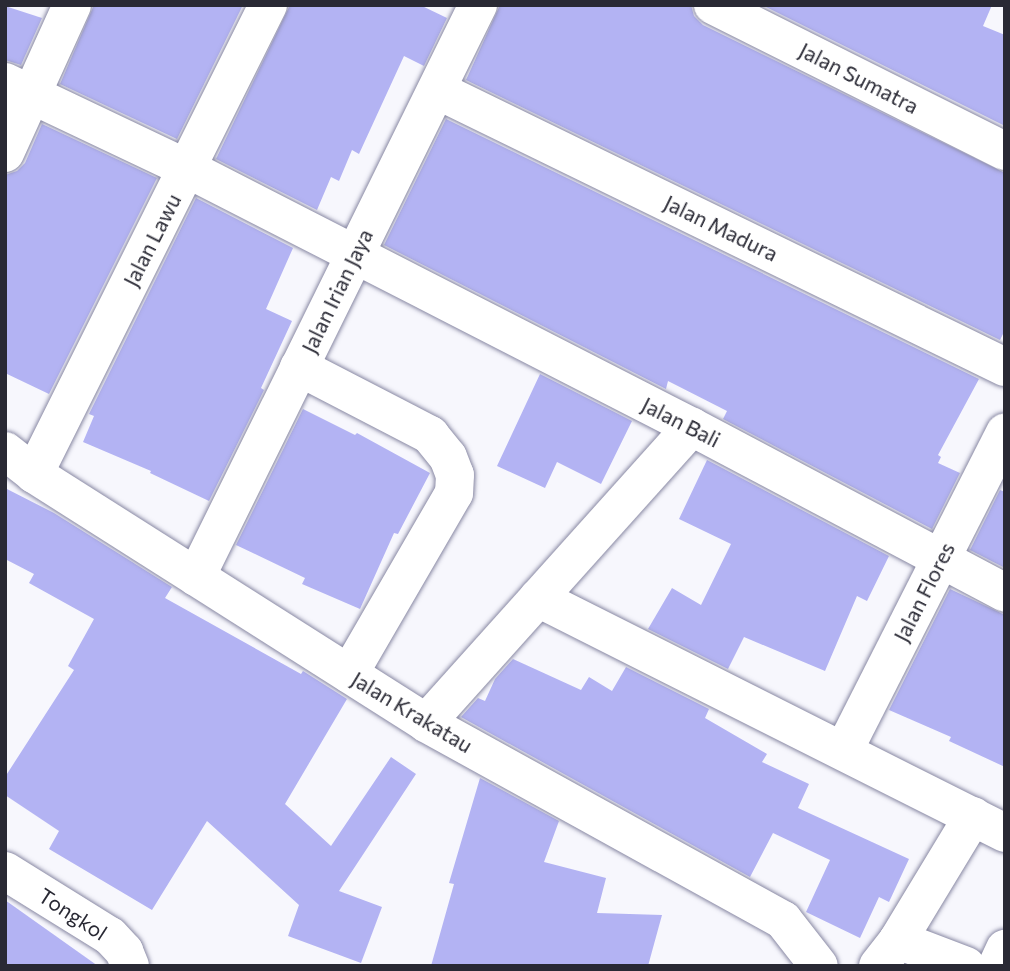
<!DOCTYPE html>
<html>
<head>
<meta charset="utf-8">
<style>
	body { margin:0 }
	#map { position:relative; width:1010px; height:971px; overflow:hidden; background:#f7f7fd; font-family:Commissioner,sans-serif }
	div>[style] { position:absolute }
	.building>* { inset:0; background:#b3b3f3 }
	.roads { filter:drop-shadow(0 0 2px #8888a3) drop-shadow(0 0 2px #8888a3) }
	.minor>* { height:38px; margin:-19px; padding:0 19px; transform-origin:19px; border-radius:19px; background:#fff }
	span { translate:-50% -50%; white-space:nowrap; text-align:center; line-height:1.15; -webkit-text-stroke:5px #fff; paint-order:stroke }
	.street-label { font-size:21px; color:#292934 }
	.frame { position:absolute; inset:0; border:7px solid #292934; pointer-events:none }
</style>
</head>
<body>
<div id="map">
	<div class="building">
		<i style="clip-path:polygon(94px 5px,243px 5px,177px 139px,60px 84px)"></i>
		<i style="clip-path:polygon(290px 5px,420px 5px,447px 18px,424px 66px,404px 56px,359px 154px,352px 150px,339px 181px,331px 177px,317px 210px,216px 159px)"></i>
		<i style="clip-path:polygon(500px 5px,691px 5px,694px 16px,703px 25px,1005px 173px,1005px 330px,1000px 340px,466px 80px)"></i>
		<i style="clip-path:polygon(762px 5px,992px 5px,983px 26px,1005px 35px,1005px 126px)"></i>
		<i style="clip-path:polygon(5px 6px,42px 18px,21px 65px,5px 60px)"></i>
		<i style="clip-path:polygon(446px 119px,979px 379px,938px 455px,941px 457px,938px 463px,960px 473px,932px 529px,723px 419px,727px 411px,668px 381px,666px 389px,384px 245px)"></i>
		<i style="clip-path:polygon(42px 124px,157px 178px,49px 394px,5px 373px,5px 175px,17px 171px,25px 163px)"></i>
		<i style="clip-path:polygon(196px 198px,293px 248px,266px 309px,292px 321px,261px 388px,264px 390px,209px 501px,150px 473px,151px 471px,83px 442px,94px 416px,89px 414px)"></i>
		<i style="clip-path:polygon(540px 374px,632px 421px,601px 484px,557px 462px,545px 488px,497px 466px)"></i>
		<i style="clip-path:polygon(303px 409px,355px 435px,357px 433px,430px 473px,398px 534px,394px 533px,360px 609px,302px 584px,305px 578px,236px 545px)"></i>
		<i style="clip-path:polygon(707px 460px,889px 556px,867px 601px,857px 596px,825px 671px,744px 637px,728px 669px,648px 629px,672px 588px,701px 605px,731px 544px,679px 519px)"></i>
		<i style="clip-path:polygon(5px 488px,54px 513px,172px 587px,165px 598px,301px 674px,303px 671px,347px 699px,285px 804px,331px 846px,391px 757px,416px 774px,339px 891px,382px 907px,361px 963px,288px 936px,299px 905px,207px 821px,152px 910px,49px 849px,59px 831px,5px 795px,5px 777px,74px 670px,68px 666px,94px 619px,29px 583px,34px 574px,5px 559px)"></i>
		<i style="clip-path:polygon(1000px 490px,1005px 492px,1005px 568px,970px 550px)"></i>
		<i style="clip-path:polygon(950px 589px,1005px 615px,1005px 767px,949px 741px,951px 737px,889px 710px)"></i>
		<i style="clip-path:polygon(513px 659px,581px 690px,589px 677px,612px 691px,626px 667px,709px 709px,705px 718px,767px 754px,762px 762px,809px 784px,798px 808px,909px 859px,889px 902px,879px 897px,860px 938px,806px 912px,830px 860px,773px 833px,750px 877px,461px 717px,478px 698px,485px 701px,495px 679px)"></i>
		<i style="clip-path:polygon(480px 778px,559px 821px,544px 862px,606px 878px,597px 913px,662px 915px,648px 966px,431px 966px,454px 884px,449px 883px)"></i>
		<i style="clip-path:polygon(5px 900px,98px 966px,5px 966px)"></i>
	</div>
	<div class="roads">
		<div class="minor">
			<i style="left:713px;top:5px;width:326px;rotate:26.6deg"></i>
			<i style="left:5px;top:82px;width:203px;rotate:25.4deg"></i>
			<i style="left:188px;top:169px;width:566px;rotate:27.11deg"></i>
			<i style="left:692px;top:427px;width:354px;rotate:27.9deg"></i>
			<i style="left:437px;top:90px;width:632px;rotate:26deg"></i>
			<i style="left:5px;top:153px;width:162px;rotate:-65.6deg"></i>
			<i style="left:299px;top:367px;width:148px;rotate:27.4deg"></i>
			<i style="left:430px;top:435px;width:28px;rotate:51deg"></i>
			<i style="left:448px;top:457px;width:19px;rotate:69deg"></i>
			<i style="left:455px;top:475px;width:18px;rotate:93deg"></i>
			<i style="left:454px;top:493px;width:209px;rotate:120.1deg"></i>
			<i style="left:5px;top:451px;width:37px;rotate:38deg"></i>
			<i style="left:34px;top:474px;width:464px;rotate:32.4deg"></i>
			<i style="left:426px;top:723px;width:408px;rotate:28.9deg"></i>
			<i style="left:783px;top:920px;width:58px;rotate:52deg"></i>
			<i style="left:34px;top:474px;width:524px;rotate:-63.48deg"></i>
			<i style="left:196px;top:577px;width:638px;rotate:-63.76deg"></i>
			<i style="left:538px;top:598px;width:523px;rotate:26.71deg"></i>
			<i style="left:426px;top:723px;width:398px;rotate:-48.1deg"></i>
			<i style="left:844px;top:750px;width:356px;rotate:-63.1deg"></i>
			<i style="left:5px;top:871px;width:123px;rotate:31.8deg"></i>
			<i style="left:110px;top:936px;width:21px;rotate:47deg"></i>
			<i style="left:124px;top:951px;width:16px;rotate:68deg"></i>
			<i style="left:898px;top:940px;width:73px;rotate:20.9deg"></i>
			<i style="left:878px;top:966px;width:33px;rotate:-52deg"></i>
			<i style="left:898px;top:940px;width:145px;rotate:-58.8deg"></i>
			<i style="left:997px;top:966px;width:19px;rotate:-65deg"></i>
		</div>
	</div>
	<div class="street-label">
		<span style="left:859px;top:78px;rotate:27deg">Jalan Sumatra</span>
		<span style="left:721px;top:228px;rotate:26deg">Jalan Madura</span>
		<span style="left:152px;top:240px;rotate:-63deg">Jalan Lawu</span>
		<span style="left:337px;top:291px;rotate:-64deg">Jalan Irian Jaya</span>
		<span style="left:681px;top:422px;rotate:27deg">Jalan Bali</span>
		<span style="left:924px;top:592px;rotate:-63deg">Jalan Flores</span>
		<span style="left:412px;top:712px;rotate:31deg">Jalan Krakatau</span>
		<span style="left:73px;top:914px;rotate:33deg">Tongkol</span>
	</div>
	<div class="frame"></div>
</div>
</body>
</html>
